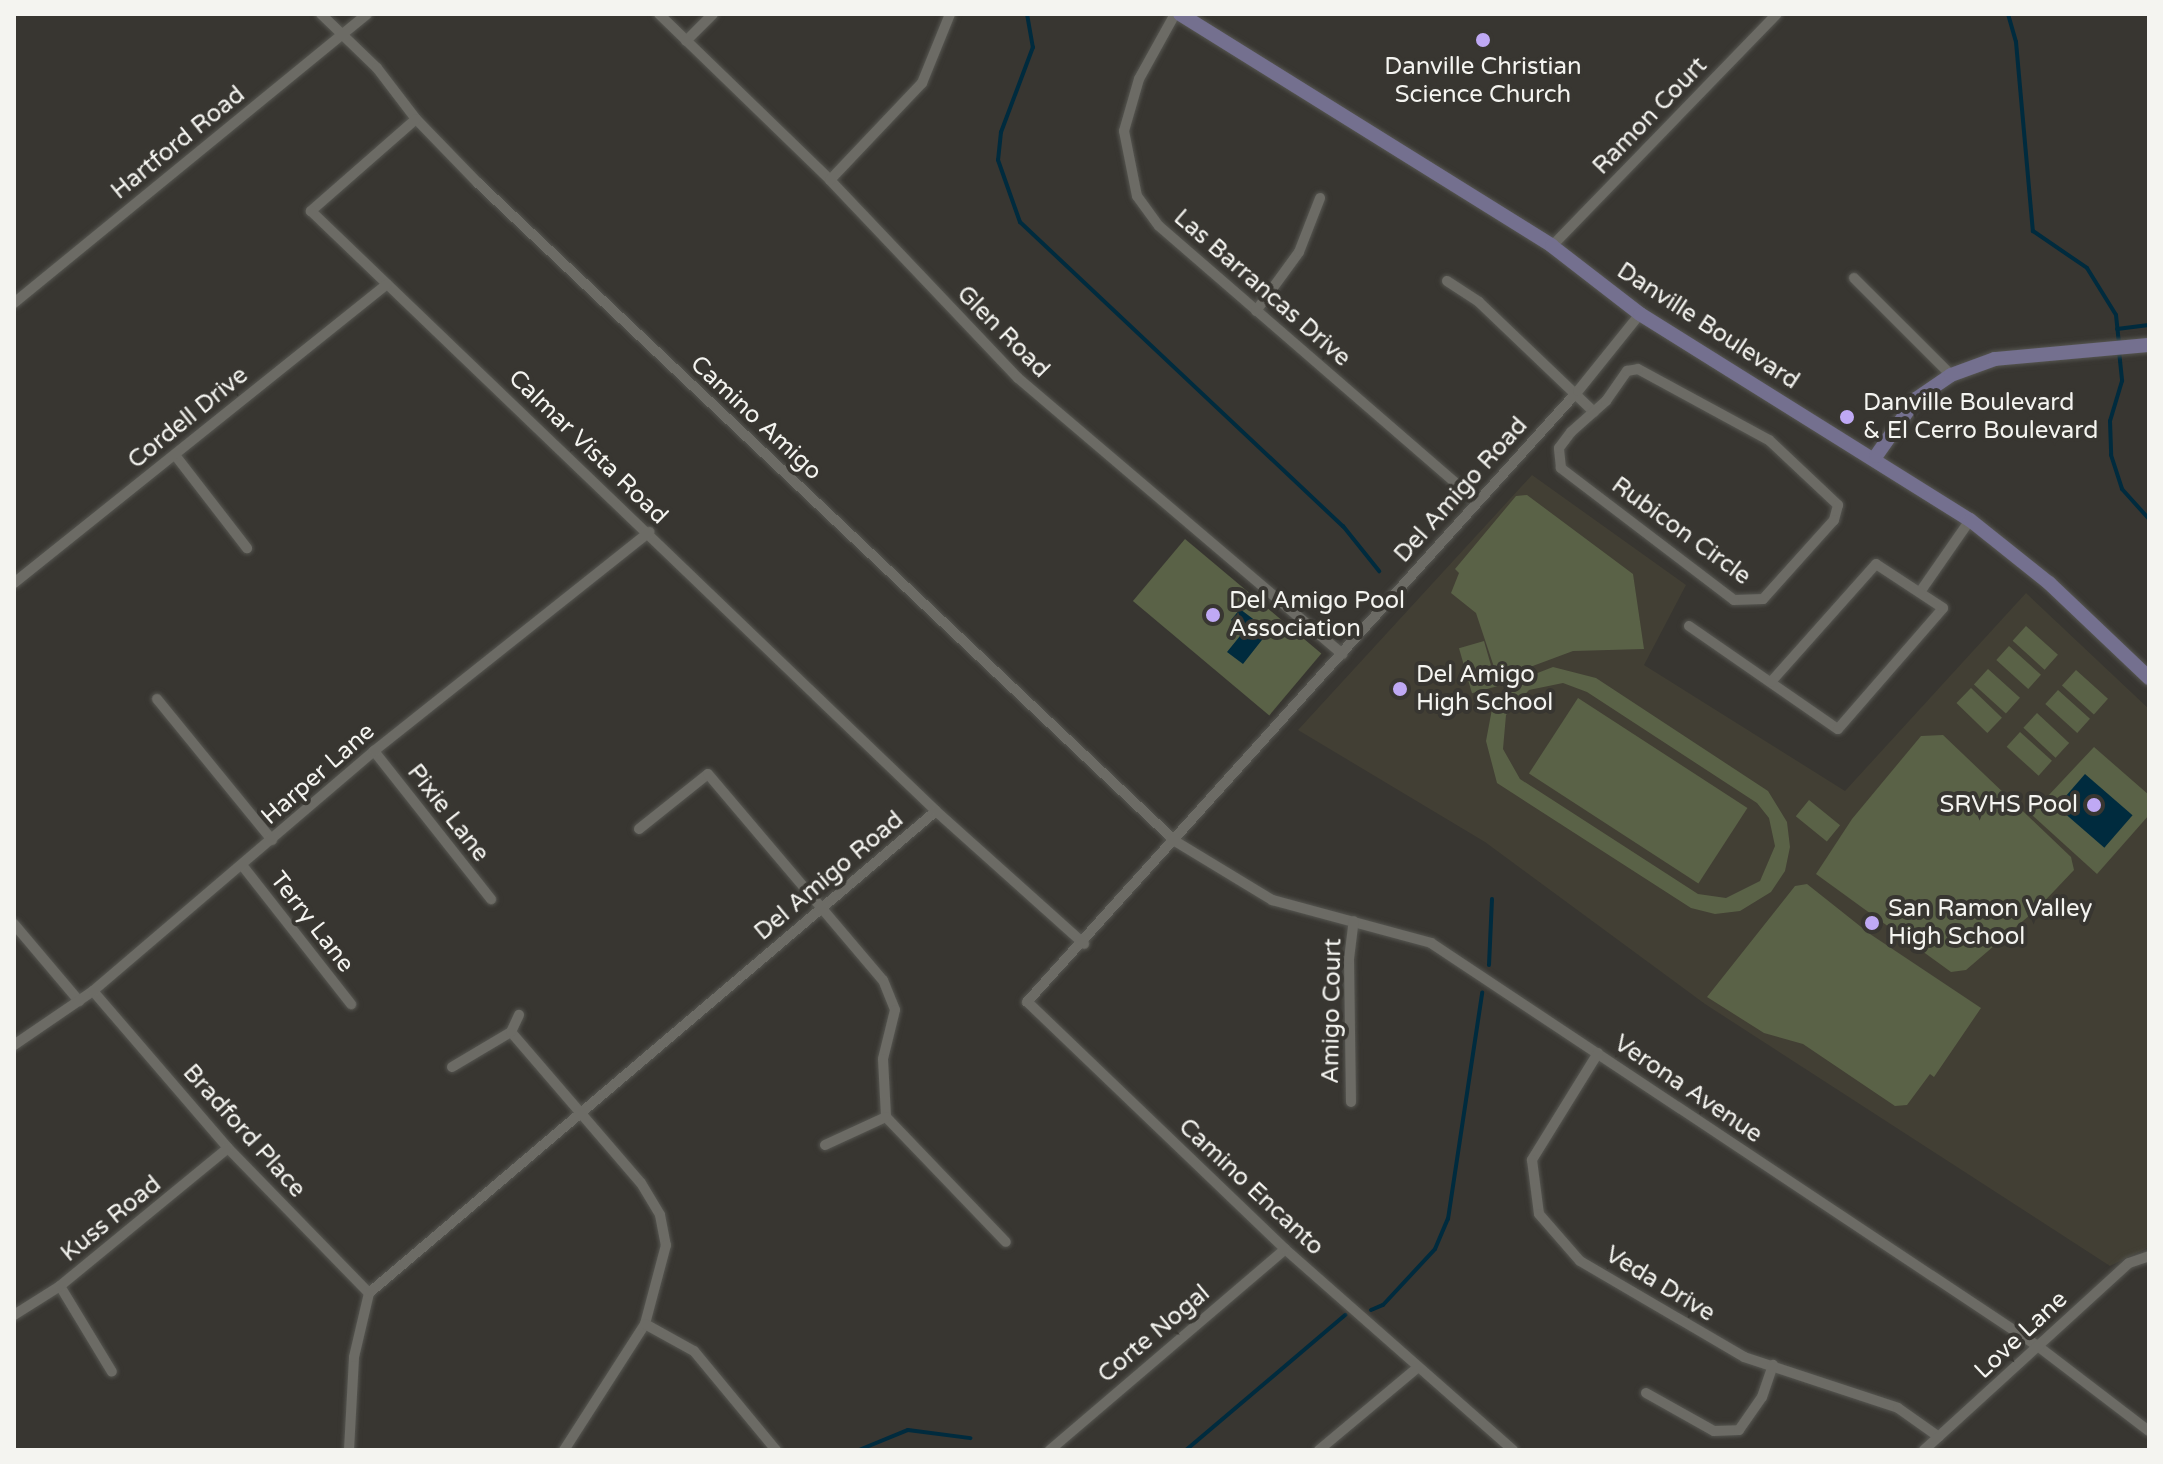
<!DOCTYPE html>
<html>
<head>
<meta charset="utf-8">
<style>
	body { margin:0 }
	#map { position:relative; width:2163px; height:1464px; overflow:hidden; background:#383631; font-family:"Varela Round",sans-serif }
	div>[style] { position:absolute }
	.built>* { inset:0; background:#423f34 }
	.green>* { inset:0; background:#5a6247; transform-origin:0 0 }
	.water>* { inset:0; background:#002b3e; transform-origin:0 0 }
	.stream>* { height:4px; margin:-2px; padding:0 2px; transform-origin:2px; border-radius:2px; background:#002b3e }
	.roads { filter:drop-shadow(0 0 2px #565651) drop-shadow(0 0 2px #565651) }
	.street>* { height:10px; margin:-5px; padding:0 5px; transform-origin:5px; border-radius:5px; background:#6c6b65 }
	.secondary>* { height:14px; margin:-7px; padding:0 7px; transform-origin:7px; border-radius:7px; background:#74708f }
	.dots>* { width:22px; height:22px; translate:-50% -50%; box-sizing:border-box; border:4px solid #383631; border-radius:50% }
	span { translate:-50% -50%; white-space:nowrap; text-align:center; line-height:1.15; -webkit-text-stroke:8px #383631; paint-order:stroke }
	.poi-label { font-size:24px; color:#f4f4f0 }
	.left { translate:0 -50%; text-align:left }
	.right { translate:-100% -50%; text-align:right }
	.street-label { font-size:24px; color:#f4f4f0 }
	.frame { position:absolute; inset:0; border:16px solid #f4f4f0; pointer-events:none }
</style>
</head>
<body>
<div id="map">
	<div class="built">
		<i style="clip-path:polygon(1532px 475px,1686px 585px,1644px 665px,1845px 791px,2026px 593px,2149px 709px,2149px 1247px,2110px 1266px,1705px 1004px,1485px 842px,1298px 730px)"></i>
	</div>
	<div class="green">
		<i style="clip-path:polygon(1527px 495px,1633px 574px,1644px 649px,1573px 651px,1498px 679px,1476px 613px,1451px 593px,1459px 573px,1455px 569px,1516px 496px)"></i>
		<i style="left:1185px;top:539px;width:178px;height:81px;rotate:40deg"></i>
		<i style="left:2026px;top:626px;width:43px;height:20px;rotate:42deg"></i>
		<i style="left:1484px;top:641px;width:47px;height:26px;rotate:74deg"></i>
		<i style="left:2009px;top:646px;width:43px;height:19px;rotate:42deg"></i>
		<i style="clip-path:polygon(evenodd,1553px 667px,1596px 678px,1768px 791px,1787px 822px,1790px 847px,1785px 871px,1771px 892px,1740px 911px,1715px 914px,1691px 908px,1497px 783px,1486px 741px,1492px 709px,1512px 683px,1553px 667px,1563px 683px,1587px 692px,1757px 803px,1769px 818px,1775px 846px,1760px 881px,1726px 898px,1698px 894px,1520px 779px,1503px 749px,1506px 715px,1529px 690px,1563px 683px)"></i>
		<i style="left:1988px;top:669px;width:43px;height:21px;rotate:42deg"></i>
		<i style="left:2076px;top:670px;width:43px;height:21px;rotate:42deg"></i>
		<i style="left:1971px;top:688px;width:43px;height:21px;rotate:44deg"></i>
		<i style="left:2058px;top:690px;width:43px;height:19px;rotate:42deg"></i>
		<i style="left:1578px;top:698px;width:202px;height:90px;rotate:33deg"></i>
		<i style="left:2037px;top:713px;width:44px;height:20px;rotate:43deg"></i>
		<i style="left:2020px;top:732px;width:43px;height:20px;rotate:42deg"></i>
		<i style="clip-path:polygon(1943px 735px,2071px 857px,2074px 870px,2037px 909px,1966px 970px,1951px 972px,1816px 874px,1852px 819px,1921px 736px)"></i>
		<i style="clip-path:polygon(2094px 747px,2149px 795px,2149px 815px,2097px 874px,2031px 814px)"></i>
		<i style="left:1809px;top:800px;width:40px;height:21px;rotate:39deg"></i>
		<i style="clip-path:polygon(1807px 884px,1870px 934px,1981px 1008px,1934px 1077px,1930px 1074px,1907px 1105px,1895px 1106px,1803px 1044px,1764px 1033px,1707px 997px,1795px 886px)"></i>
	</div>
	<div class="water">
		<i style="clip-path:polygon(1240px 609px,1269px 631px,1243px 664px,1227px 652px,1244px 631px,1231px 620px)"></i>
		<i style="left:2085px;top:774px;width:63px;height:43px;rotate:41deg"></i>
	</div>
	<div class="stream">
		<i style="left:1027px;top:14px;width:34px;rotate:80deg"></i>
		<i style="left:1033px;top:47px;width:91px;rotate:110.6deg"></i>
		<i style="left:1001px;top:132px;width:28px;rotate:96deg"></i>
		<i style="left:998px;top:160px;width:66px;rotate:70.5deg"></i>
		<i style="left:1020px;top:222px;width:444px;rotate:43.3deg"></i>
		<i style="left:1343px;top:526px;width:58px;rotate:51.3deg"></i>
		<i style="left:2008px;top:14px;width:29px;rotate:74deg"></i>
		<i style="left:2016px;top:42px;width:190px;rotate:84.9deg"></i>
		<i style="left:2033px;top:231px;width:65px;rotate:34.4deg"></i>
		<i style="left:2087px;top:268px;width:55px;rotate:58.3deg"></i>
		<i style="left:2116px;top:315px;width:27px;rotate:84deg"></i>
		<i style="left:2117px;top:329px;width:32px;rotate:-7deg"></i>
		<i style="left:2119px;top:351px;width:30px;rotate:84deg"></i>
		<i style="left:2122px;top:381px;width:42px;rotate:106.7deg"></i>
		<i style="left:2110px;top:421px;width:34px;rotate:88deg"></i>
		<i style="left:2111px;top:455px;width:36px;rotate:72deg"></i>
		<i style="left:2122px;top:489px;width:40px;rotate:48deg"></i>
		<i style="left:1489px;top:965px;width:66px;rotate:-87.4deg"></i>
		<i style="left:1371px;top:1310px;width:13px;rotate:-23deg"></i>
		<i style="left:1383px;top:1305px;width:76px;rotate:-47.1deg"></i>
		<i style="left:1435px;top:1249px;width:33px;rotate:-67deg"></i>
		<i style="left:1448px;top:1219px;width:229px;rotate:-81.4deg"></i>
		<i style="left:859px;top:1450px;width:53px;rotate:-22.2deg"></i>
		<i style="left:908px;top:1430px;width:63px;rotate:7.4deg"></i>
		<i style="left:1186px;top:1450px;width:209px;rotate:-40.3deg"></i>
	</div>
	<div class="roads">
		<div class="street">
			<i style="left:321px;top:14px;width:78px;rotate:44deg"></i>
			<i style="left:377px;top:68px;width:64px;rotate:52.6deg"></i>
			<i style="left:416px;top:119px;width:89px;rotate:45.9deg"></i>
			<i style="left:478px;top:183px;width:959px;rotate:43.35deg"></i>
			<i style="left:1175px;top:841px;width:114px;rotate:31.3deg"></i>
			<i style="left:1272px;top:900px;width:165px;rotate:15.1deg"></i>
			<i style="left:1431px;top:943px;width:730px;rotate:33.6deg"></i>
			<i style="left:2039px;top:1347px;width:138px;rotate:37.4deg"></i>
			<i style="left:659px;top:14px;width:238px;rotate:44.1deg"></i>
			<i style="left:830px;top:180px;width:273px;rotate:46.5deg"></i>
			<i style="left:1018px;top:378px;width:426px;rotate:40.4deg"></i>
			<i style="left:1175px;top:14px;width:74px;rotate:119deg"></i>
			<i style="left:1139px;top:79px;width:54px;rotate:106.1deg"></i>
			<i style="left:1124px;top:131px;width:66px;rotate:78.7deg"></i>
			<i style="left:1137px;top:196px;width:37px;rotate:54deg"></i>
			<i style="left:1159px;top:226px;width:420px;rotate:40.9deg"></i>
			<i style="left:686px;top:41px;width:38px;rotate:-45deg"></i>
			<i style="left:416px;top:119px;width:140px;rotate:138.8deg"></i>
			<i style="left:311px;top:211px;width:866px;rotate:43.83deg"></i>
			<i style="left:830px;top:180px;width:134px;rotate:-46.5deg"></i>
			<i style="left:922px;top:83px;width:74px;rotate:-67.9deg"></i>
			<i style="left:1552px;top:246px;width:323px;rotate:-45.9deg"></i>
			<i style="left:1854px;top:278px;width:137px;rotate:45deg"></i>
			<i style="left:1447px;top:281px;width:38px;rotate:33deg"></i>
			<i style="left:1479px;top:302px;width:159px;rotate:43.7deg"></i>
			<i style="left:14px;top:303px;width:456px;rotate:-39.3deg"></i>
			<i style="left:1256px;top:311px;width:73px;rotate:-53.9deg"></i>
			<i style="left:1299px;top:252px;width:58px;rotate:-68.7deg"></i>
			<i style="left:1638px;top:369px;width:149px;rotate:28.5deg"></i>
			<i style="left:1769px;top:440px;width:95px;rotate:43.3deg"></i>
			<i style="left:1838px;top:505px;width:16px;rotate:105deg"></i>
			<i style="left:1834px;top:520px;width:106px;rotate:131.9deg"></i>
			<i style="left:1763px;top:599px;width:29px;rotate:178deg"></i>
			<i style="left:1734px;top:600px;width:218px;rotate:-142.7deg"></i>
			<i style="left:1561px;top:468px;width:20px;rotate:-96deg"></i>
			<i style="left:1559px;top:448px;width:20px;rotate:-53deg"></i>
			<i style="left:1571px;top:432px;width:47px;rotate:-41.5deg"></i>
			<i style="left:1606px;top:401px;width:37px;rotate:-55deg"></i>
			<i style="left:1627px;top:371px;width:11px;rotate:-10deg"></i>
			<i style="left:175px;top:455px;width:118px;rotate:52.3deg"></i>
			<i style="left:14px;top:583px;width:478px;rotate:-38.7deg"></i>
			<i style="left:1920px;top:592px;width:88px;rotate:-55.2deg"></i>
			<i style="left:1689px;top:626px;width:181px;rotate:34.7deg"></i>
			<i style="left:1838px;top:729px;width:160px;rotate:-49deg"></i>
			<i style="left:1943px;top:608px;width:80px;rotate:-146.7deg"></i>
			<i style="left:1876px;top:564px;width:158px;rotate:131.7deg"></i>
			<i style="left:157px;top:699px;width:182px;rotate:50.8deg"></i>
			<i style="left:374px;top:751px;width:189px;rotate:51.7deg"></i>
			<i style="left:639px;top:829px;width:88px;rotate:-38.6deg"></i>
			<i style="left:708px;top:774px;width:270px;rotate:49.7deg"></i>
			<i style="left:883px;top:980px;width:32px;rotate:68deg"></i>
			<i style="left:895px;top:1010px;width:50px;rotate:103.8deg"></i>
			<i style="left:883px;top:1059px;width:58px;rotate:87deg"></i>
			<i style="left:886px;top:1117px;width:173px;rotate:46.2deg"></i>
			<i style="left:242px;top:865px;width:177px;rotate:51.9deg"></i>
			<i style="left:14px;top:924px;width:101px;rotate:49.8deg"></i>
			<i style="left:93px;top:991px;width:207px;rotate:49.3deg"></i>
			<i style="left:228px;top:1148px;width:202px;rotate:45.8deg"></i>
			<i style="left:511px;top:1032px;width:199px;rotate:49.3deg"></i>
			<i style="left:641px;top:1183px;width:37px;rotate:59deg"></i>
			<i style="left:660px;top:1215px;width:31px;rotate:79deg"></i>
			<i style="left:666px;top:1245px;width:82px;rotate:104.9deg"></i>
			<i style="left:645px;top:1324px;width:150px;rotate:122.7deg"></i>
			<i style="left:14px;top:1045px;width:96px;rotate:-34.4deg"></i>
			<i style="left:93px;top:991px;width:370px;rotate:-40.5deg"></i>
			<i style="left:374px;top:751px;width:352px;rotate:-38.5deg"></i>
			<i style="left:1598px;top:1053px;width:126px;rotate:121.7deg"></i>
			<i style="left:1532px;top:1160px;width:54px;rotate:82.6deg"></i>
			<i style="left:1539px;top:1214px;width:62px;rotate:48.9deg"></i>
			<i style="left:1580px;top:1261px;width:190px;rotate:30.3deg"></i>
			<i style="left:1744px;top:1357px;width:162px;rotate:18.3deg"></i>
			<i style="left:1898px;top:1408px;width:50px;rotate:35.3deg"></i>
			<i style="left:452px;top:1067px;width:69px;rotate:-30.7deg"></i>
			<i style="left:511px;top:1032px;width:19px;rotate:-65deg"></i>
			<i style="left:1351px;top:1102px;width:143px;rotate:-90.8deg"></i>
			<i style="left:1349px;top:959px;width:38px;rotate:-83deg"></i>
			<i style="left:825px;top:1145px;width:67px;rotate:-24.7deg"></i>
			<i style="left:60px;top:1286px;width:100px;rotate:58.8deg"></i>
			<i style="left:14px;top:1315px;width:54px;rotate:-32.2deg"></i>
			<i style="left:60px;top:1286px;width:217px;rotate:-39.4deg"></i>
			<i style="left:645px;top:1324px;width:56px;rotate:28.9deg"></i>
			<i style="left:694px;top:1351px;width:129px;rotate:50.4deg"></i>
			<i style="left:1646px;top:1393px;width:78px;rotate:29.2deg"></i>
			<i style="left:1714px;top:1431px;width:25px;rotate:-2deg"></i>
			<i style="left:1739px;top:1430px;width:40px;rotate:-55.1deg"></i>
			<i style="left:1762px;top:1397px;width:34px;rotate:-71deg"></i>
			<i style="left:349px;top:1450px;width:93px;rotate:-86.9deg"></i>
			<i style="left:354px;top:1357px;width:66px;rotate:-76.8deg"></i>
			<i style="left:369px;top:1293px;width:744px;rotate:-40.37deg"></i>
			<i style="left:936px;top:811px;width:199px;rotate:41.9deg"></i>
			<i style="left:1050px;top:1450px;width:309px;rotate:-40.5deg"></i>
			<i style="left:1319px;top:1450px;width:128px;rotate:-39.9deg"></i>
			<i style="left:1513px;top:1450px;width:304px;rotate:-138.6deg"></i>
			<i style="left:1285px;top:1249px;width:357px;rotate:-136.2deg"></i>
			<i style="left:1027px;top:1002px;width:823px;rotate:-47.96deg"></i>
			<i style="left:1578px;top:391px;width:99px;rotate:-51.2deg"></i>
			<i style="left:1924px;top:1450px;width:277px;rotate:-42.4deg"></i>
			<i style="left:2129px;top:1263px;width:21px;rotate:-19deg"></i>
		</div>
		<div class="secondary">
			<i style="left:1180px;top:14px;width:438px;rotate:31.9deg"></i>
			<i style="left:1552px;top:246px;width:111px;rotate:37.7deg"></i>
			<i style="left:1640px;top:314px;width:389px;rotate:32deg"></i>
			<i style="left:1970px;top:520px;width:101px;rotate:38.6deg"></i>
			<i style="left:2049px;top:583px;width:138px;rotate:43.5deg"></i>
			<i style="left:1876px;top:456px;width:70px;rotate:-54.9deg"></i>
			<i style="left:1916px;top:399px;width:42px;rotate:-34.4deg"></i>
			<i style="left:1951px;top:375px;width:47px;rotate:-20deg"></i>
			<i style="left:1995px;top:359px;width:155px;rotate:-5.2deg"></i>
		</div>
	</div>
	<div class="dots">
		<i style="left:1483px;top:40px;background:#bfa9f4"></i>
		<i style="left:1847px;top:417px;background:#bfa9f4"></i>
		<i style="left:1213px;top:615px;background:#bfa9f4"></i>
		<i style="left:1400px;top:689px;background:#bfa9f4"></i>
		<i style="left:2094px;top:805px;background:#bfa9f4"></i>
		<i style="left:1872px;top:923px;background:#bfa9f4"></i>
	</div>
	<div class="poi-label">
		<span style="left:1483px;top:81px">Danville Christian<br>Science Church</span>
		<span class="left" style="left:1863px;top:417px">Danville Boulevard<br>&amp; El Cerro Boulevard</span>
		<span class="left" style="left:1229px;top:615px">Del Amigo Pool<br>Association</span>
		<span class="left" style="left:1416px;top:689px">Del Amigo<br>High School</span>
		<span class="right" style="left:2078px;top:805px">SRVHS Pool</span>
		<span class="left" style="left:1888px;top:923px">San Ramon Valley<br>High School</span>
	</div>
	<div class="street-label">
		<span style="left:1650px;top:116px;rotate:-46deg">Ramon Court</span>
		<span style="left:178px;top:143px;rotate:-39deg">Hartford Road</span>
		<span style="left:1262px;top:288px;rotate:41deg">Las Barrancas Drive</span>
		<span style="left:1708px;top:326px;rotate:33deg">Danville Boulevard</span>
		<span style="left:1003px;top:332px;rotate:45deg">Glen Road</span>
		<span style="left:188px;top:418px;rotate:-39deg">Cordell Drive</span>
		<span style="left:756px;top:418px;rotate:43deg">Camino Amigo</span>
		<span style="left:588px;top:447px;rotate:44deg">Calmar Vista Road</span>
		<span style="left:1461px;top:490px;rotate:-48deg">Del Amigo Road</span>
		<span style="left:1681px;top:531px;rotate:36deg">Rubicon Circle</span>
		<span style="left:318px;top:774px;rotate:-41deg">Harper Lane</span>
		<span style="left:448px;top:813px;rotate:52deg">Pixie Lane</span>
		<span style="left:829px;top:876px;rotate:-40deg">Del Amigo Road</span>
		<span style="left:312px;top:922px;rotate:52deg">Terry Lane</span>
		<span style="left:1332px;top:1011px;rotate:-89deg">Amigo Court</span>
		<span style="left:1688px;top:1089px;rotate:34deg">Verona Avenue</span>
		<span style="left:244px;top:1131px;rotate:48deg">Bradford Place</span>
		<span style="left:1251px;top:1187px;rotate:43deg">Camino Encanto</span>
		<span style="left:111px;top:1219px;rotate:-39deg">Kuss Road</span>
		<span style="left:1660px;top:1284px;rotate:31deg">Veda Drive</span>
		<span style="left:1154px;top:1334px;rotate:-40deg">Corte Nogal</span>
		<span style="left:2021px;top:1335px;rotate:-43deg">Love Lane</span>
	</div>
	<div class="frame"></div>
</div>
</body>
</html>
